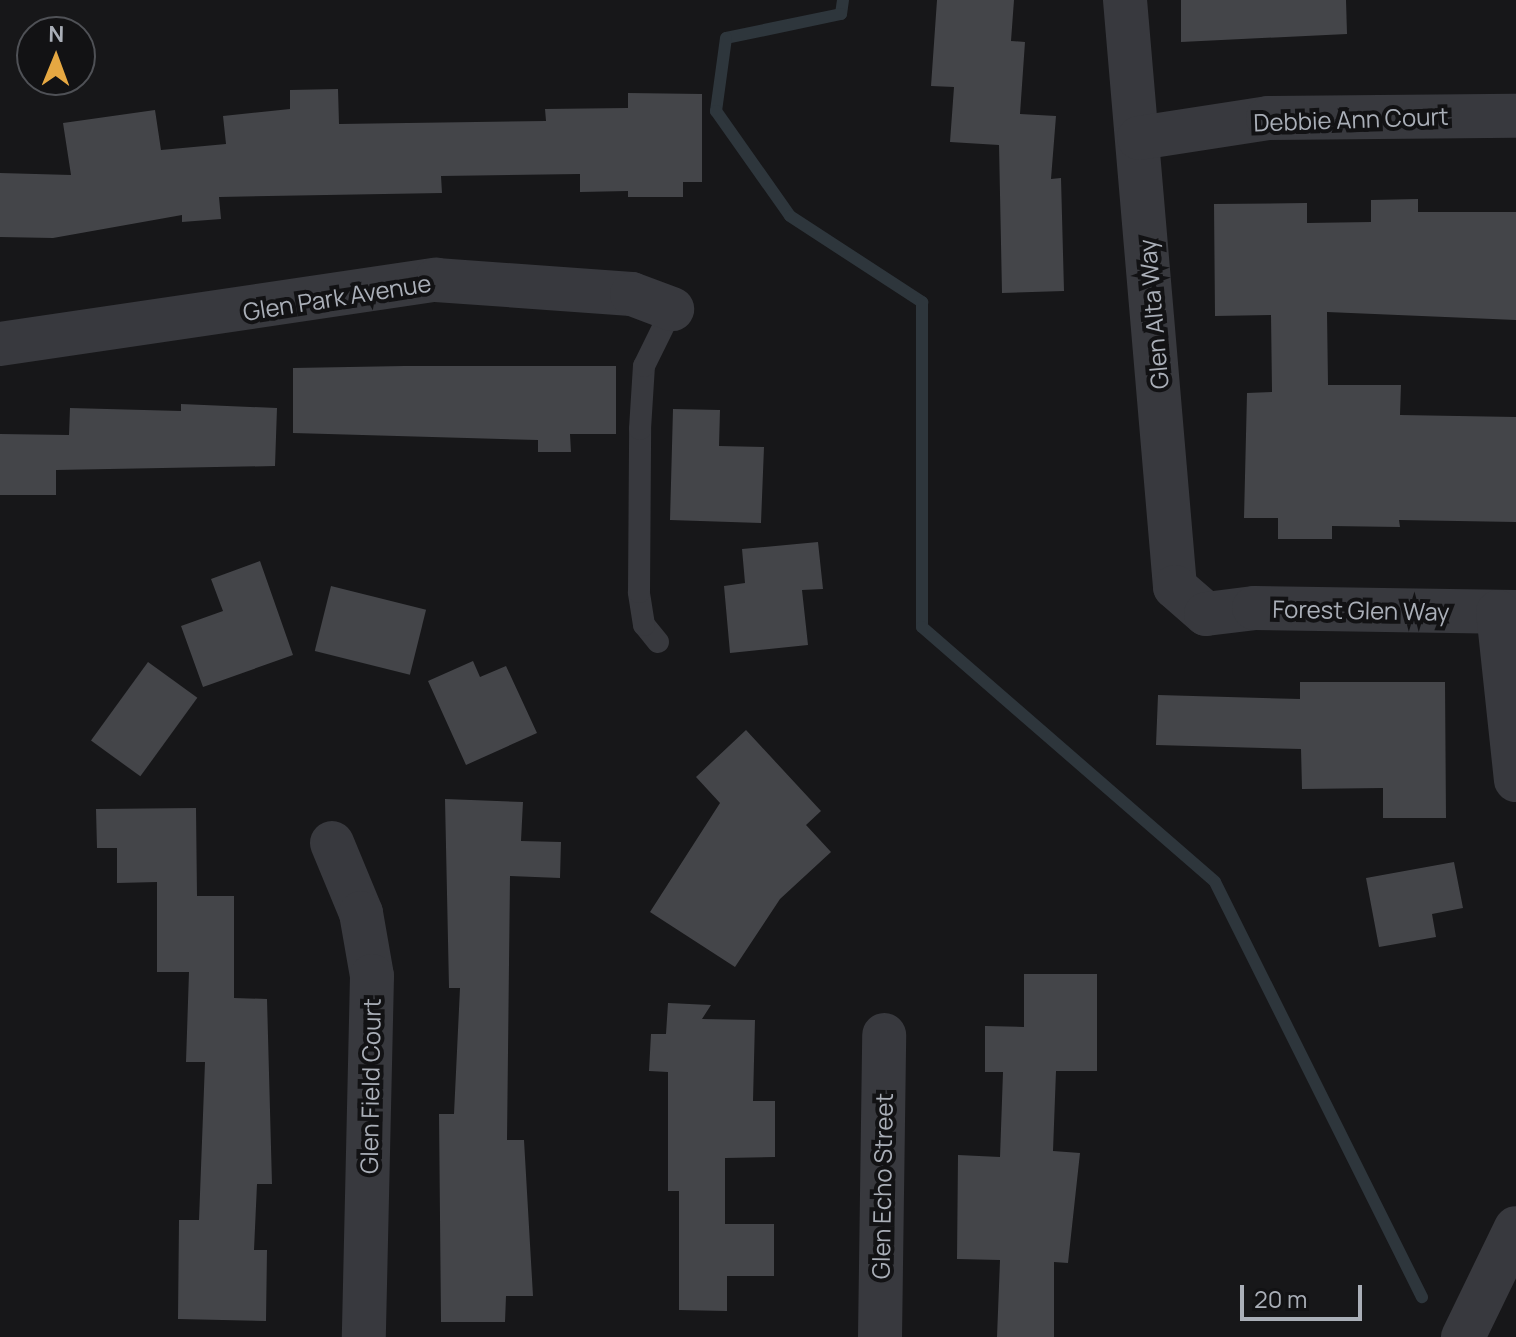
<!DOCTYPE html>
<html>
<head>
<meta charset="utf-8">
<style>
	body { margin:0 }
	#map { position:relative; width:1516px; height:1337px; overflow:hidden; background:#171719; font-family:Manrope,sans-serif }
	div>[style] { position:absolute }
	.stream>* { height:12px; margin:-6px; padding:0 6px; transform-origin:6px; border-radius:6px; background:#2e363c }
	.building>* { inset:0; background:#444549; transform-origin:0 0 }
	.service>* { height:22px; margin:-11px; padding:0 11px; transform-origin:11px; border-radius:11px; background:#38393e }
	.minor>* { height:44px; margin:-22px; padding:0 22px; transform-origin:22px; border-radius:22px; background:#38393e }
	span { translate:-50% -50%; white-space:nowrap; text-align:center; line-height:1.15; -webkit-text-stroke:8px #121214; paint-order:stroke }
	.street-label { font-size:24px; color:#aaafb8 }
	.north { position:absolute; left:16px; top:16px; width:80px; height:80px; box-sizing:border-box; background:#121214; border:2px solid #4f5156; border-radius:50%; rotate:1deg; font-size:22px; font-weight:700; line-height:32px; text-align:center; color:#aaafb8 }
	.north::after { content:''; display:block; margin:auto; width:28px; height:36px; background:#e6a842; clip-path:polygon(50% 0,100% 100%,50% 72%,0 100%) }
	.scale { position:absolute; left:1240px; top:1285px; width:122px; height:36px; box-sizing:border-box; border:4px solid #aaafb8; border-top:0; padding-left:10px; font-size:24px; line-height:28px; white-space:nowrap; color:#aaafb8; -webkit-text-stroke:6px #121214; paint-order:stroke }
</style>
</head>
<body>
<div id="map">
	<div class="stream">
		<i style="left:843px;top:0;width:14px;rotate:98deg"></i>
		<i style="left:841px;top:14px;width:117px;rotate:168.2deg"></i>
		<i style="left:726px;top:38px;width:74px;rotate:97.8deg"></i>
		<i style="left:716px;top:111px;width:128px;rotate:54.8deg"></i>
		<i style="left:790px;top:216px;width:158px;rotate:33.1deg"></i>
		<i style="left:922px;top:302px;width:325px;rotate:90deg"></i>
		<i style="left:922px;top:627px;width:388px;rotate:41deg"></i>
		<i style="left:1215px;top:882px;width:464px;rotate:63.5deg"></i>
	</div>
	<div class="building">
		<i style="clip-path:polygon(937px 0,1014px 0,1011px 41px,1025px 42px,1020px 114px,1056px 116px,1051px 179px,1061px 178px,1064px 291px,1002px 293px,999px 145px,950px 142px,954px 87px,931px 86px)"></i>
		<i style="clip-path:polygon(1181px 0,1346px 0,1347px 34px,1181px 42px)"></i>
		<i style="clip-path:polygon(338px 89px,339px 124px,546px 121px,545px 109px,628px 108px,628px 93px,702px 94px,702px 182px,683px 182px,683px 197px,628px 197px,628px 191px,580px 192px,580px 174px,441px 176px,442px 193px,219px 197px,221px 219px,182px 222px,182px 215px,53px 238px,0 237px,0 173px,71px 175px,63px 123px,155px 110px,161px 150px,226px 144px,223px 116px,290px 109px,290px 90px)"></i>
		<i style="clip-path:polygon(1418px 199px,1418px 212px,1516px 212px,1516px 320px,1327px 312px,1328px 385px,1401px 385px,1400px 415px,1516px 417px,1516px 522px,1399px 520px,1400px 527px,1332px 526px,1332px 539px,1278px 539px,1278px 518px,1244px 518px,1247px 393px,1272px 392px,1271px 315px,1215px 316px,1214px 204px,1307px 203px,1307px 223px,1371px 222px,1371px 200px)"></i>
		<i style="clip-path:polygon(405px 366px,616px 366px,616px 434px,570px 434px,571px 452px,538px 452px,538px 440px,293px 433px,293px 368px)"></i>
		<i style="clip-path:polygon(181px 404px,277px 408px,275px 466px,56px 470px,56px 495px,0 495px,0 434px,69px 435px,70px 408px,181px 411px)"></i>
		<i style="clip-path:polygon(673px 409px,720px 410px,719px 446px,764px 447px,761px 523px,670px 520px)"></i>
		<i style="clip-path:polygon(818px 542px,823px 589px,802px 590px,808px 645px,730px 653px,724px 586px,745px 583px,742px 549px)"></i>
		<i style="clip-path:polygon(260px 561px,293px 655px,203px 687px,181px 626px,223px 611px,211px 579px)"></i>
		<i style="left:331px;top:586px;width:98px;height:67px;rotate:14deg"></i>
		<i style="clip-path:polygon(473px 661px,480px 677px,506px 666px,537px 733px,466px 765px,428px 681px)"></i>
		<i style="left:148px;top:662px;width:61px;height:97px;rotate:36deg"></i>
		<i style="clip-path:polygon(1300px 682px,1445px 682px,1446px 818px,1383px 818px,1383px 788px,1302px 789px,1301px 749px,1156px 745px,1158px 695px,1300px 699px)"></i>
		<i style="clip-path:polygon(746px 730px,821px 811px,806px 825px,831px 852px,780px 899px,735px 967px,650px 912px,720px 803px,696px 777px)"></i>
		<i style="clip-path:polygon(445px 799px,523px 802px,521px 841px,561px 842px,560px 878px,510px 876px,507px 1140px,524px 1140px,533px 1296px,506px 1296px,505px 1322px,441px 1322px,439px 1114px,454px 1114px,460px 988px,449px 988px)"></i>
		<i style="clip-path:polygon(196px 808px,197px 896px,234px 896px,234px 998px,267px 999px,272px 1184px,257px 1184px,254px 1250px,267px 1250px,266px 1321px,178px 1319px,179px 1220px,199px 1220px,205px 1062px,186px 1062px,189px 972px,157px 972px,157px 882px,117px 883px,117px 848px,97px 848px,96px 809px)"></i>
		<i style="clip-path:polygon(1454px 862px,1463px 908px,1432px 914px,1436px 937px,1379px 947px,1366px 878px)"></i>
		<i style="clip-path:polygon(1024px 974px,1097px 974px,1097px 1071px,1056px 1071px,1053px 1151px,1080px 1153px,1068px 1263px,1054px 1262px,1054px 1337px,997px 1337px,1000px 1260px,957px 1259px,958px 1155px,1000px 1157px,1003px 1072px,985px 1072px,985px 1026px,1024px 1027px)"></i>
		<i style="clip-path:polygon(668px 1003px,711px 1005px,702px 1019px,755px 1020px,753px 1101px,775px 1101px,775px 1157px,725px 1158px,725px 1224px,774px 1224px,774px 1276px,727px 1276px,727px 1311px,679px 1310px,679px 1191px,668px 1191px,668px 1072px,649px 1071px,651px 1034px,666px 1034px)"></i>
	</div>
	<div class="service">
		<i style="left:658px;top:642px;width:22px;rotate:-129deg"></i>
		<i style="left:644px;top:625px;width:33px;rotate:-99deg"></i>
		<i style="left:639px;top:592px;width:163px;rotate:-89.6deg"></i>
		<i style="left:640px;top:429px;width:63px;rotate:-86.4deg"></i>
		<i style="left:644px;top:366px;width:64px;rotate:-63.8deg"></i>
	</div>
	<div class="minor">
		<i style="left:1125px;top:0;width:589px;rotate:85.13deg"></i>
		<i style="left:1175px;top:587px;width:41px;rotate:41.1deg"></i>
		<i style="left:1206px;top:614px;width:48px;rotate:-7.1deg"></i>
		<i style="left:1254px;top:608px;width:262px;rotate:0.9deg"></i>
		<i style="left:1139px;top:138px;width:131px;rotate:-8.8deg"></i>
		<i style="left:1268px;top:118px;width:248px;rotate:-0.5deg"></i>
		<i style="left:0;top:344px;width:441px;rotate:-8.4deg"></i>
		<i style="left:436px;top:280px;width:196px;rotate:4.1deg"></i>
		<i style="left:632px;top:294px;width:43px;rotate:20.6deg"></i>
		<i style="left:1498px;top:612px;width:169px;rotate:83.9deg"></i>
		<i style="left:332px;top:843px;width:76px;rotate:67.5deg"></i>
		<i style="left:361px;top:913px;width:64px;rotate:80.1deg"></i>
		<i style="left:372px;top:976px;width:361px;rotate:91.3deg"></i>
		<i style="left:880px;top:1337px;width:302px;rotate:-89.2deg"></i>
		<i style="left:1463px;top:1337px;width:121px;rotate:-64.1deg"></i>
	</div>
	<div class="street-label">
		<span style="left:1351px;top:119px;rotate:-2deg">Debbie Ann Court</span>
		<span style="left:337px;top:297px;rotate:-9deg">Glen Park Avenue</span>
		<span style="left:1153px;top:314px;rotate:-95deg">Glen Alta Way</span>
		<span style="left:1361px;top:610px;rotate:1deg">Forest Glen Way</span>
		<span style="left:370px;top:1086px;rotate:-89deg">Glen Field Court</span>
		<span style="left:882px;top:1186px;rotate:-89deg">Glen Echo Street</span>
	</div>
	<div class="north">N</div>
	<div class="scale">20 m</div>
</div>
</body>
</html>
